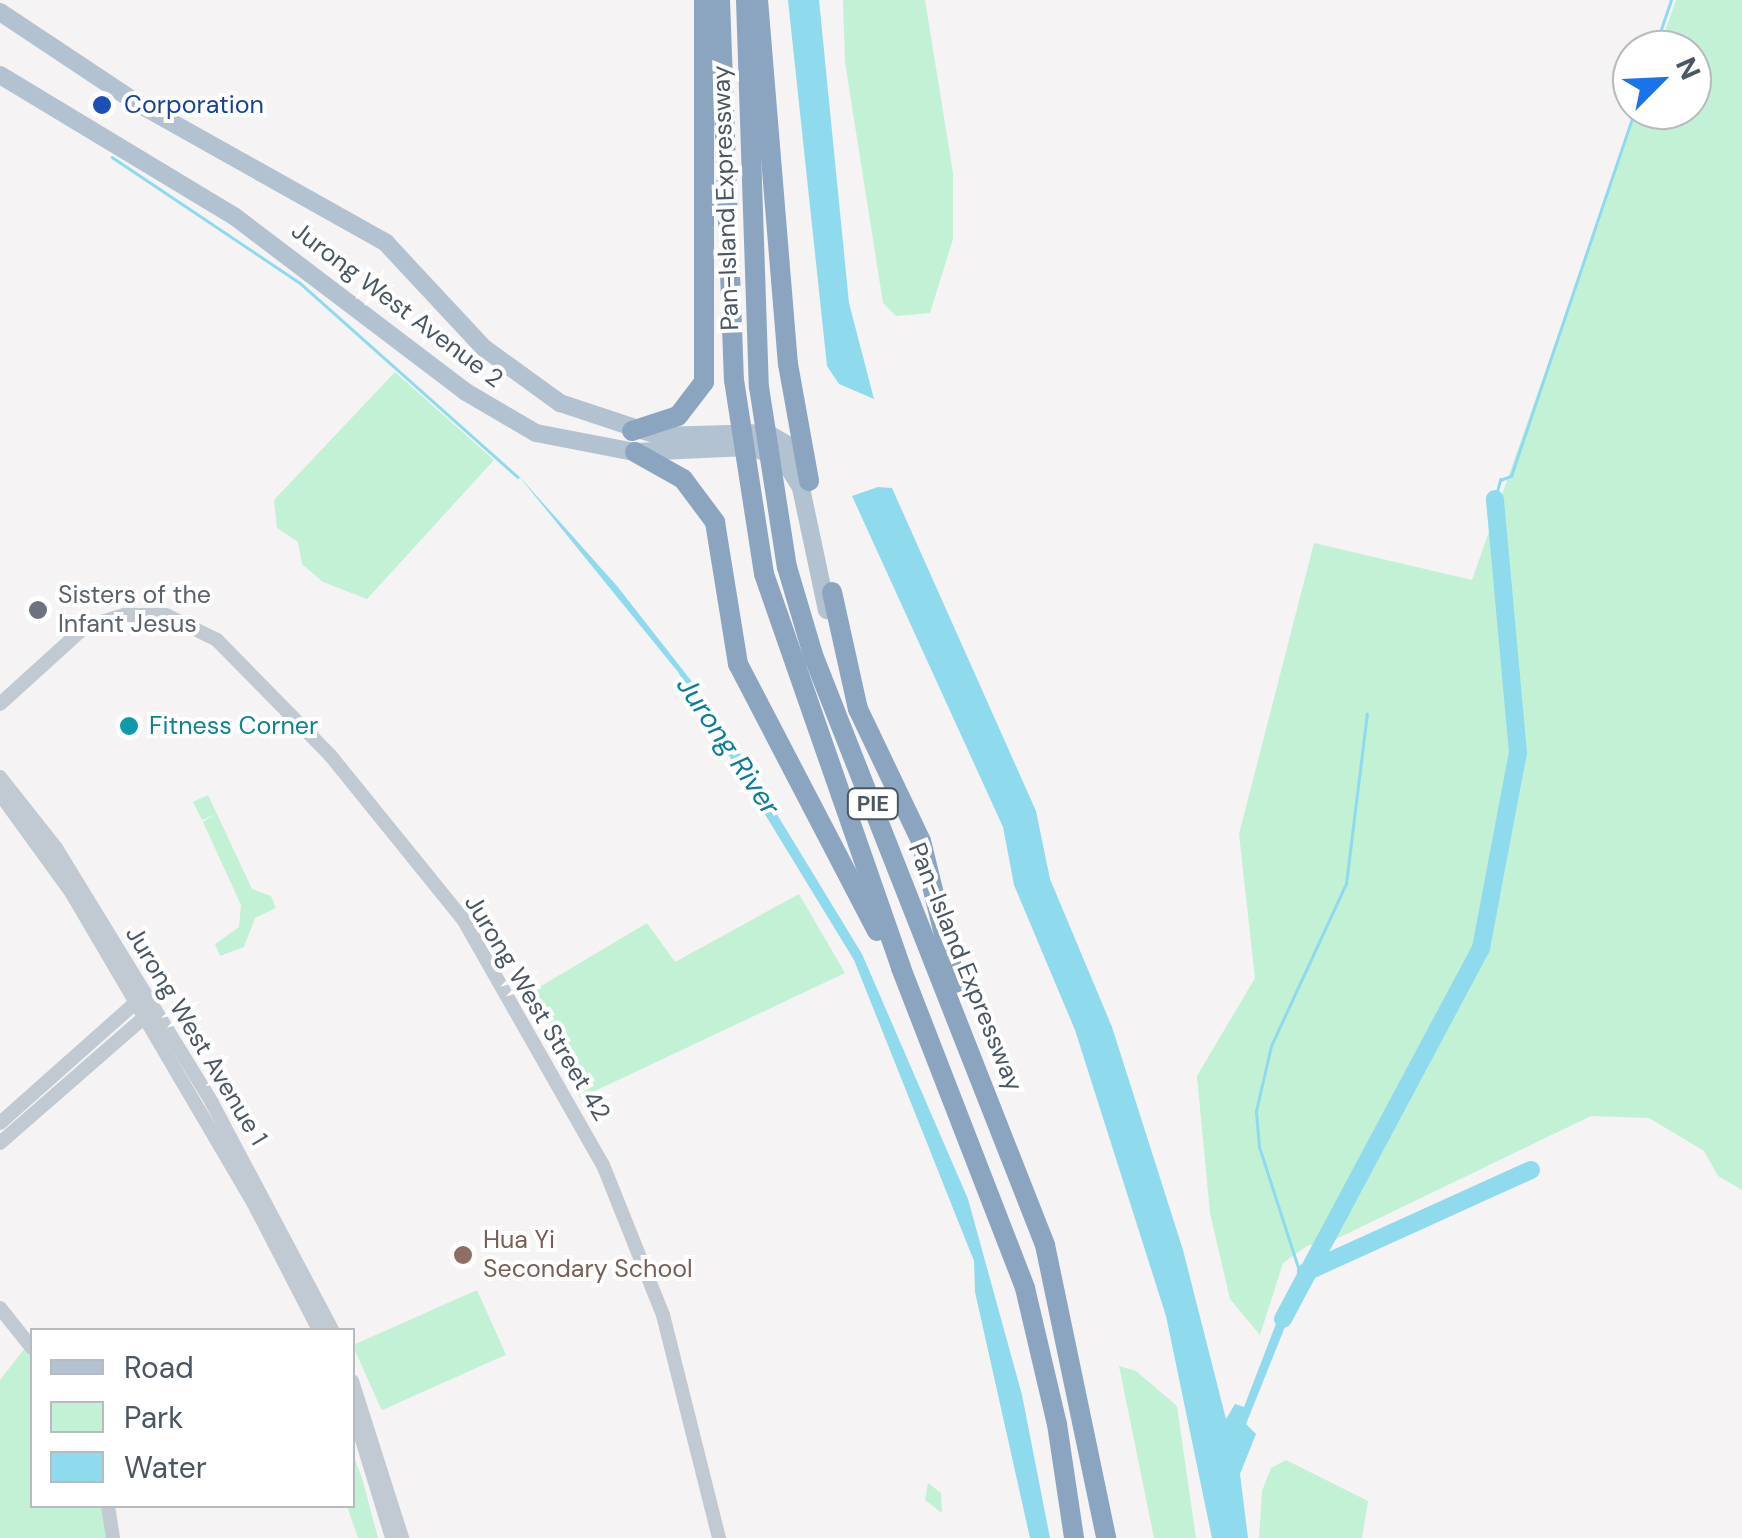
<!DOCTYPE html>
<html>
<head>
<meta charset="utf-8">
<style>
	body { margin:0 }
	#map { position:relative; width:1742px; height:1538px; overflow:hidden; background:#f5f3f3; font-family:"DM Sans",sans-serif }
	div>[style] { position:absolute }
	.green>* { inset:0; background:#c3f1d5; transform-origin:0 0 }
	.water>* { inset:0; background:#90daee }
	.stream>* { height:2.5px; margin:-1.25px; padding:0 1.25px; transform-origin:1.25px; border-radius:1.25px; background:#90daee }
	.river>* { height:18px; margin:-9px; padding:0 9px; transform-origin:9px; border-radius:9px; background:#90daee }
	.minor>* { height:14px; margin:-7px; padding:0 7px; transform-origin:7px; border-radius:7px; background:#c1cad2 }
	.major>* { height:18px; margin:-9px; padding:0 9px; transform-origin:9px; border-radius:9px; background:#b3c2d1 }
	.highway>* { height:20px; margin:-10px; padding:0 10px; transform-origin:10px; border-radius:10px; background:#8ba5c1 }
	.dots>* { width:28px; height:28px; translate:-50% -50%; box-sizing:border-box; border:5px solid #fff; border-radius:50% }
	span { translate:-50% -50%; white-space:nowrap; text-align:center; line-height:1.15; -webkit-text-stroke:8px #fff; paint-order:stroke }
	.shield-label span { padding:2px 8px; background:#fff; border:2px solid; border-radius:8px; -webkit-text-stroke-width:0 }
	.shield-label { font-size:22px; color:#4a5661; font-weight:700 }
	.transit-label { font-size:25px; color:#164399 }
	.left { translate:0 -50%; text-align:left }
	.street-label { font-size:25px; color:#4a5661 }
	.worship-label { font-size:25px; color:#5b616d }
	.culture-label { font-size:25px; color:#0d838f }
	.education-label { font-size:25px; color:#785e54 }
	.water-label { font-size:28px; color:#0c7c9b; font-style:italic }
	.legend { position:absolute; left:30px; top:1328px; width:325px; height:180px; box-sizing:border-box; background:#fff; border:2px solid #b7bbc0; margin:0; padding:12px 18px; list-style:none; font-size:30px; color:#4a5661 }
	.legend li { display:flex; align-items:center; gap:20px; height:50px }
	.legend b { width:50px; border:2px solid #b7bbc0 }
	.north { position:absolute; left:1612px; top:30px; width:100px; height:100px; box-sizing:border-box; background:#fff; border:2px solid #b7bbc0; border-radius:50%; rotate:66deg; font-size:28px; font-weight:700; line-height:40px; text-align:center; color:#4a5661 }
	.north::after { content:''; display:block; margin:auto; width:35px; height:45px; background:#1a73e8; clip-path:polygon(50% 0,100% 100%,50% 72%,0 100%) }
</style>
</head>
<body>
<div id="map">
	<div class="green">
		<i style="clip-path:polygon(843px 0,925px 0,953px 173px,953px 239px,930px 313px,896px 316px,883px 303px,845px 62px)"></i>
		<i style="clip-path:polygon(1676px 0,1742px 0,1742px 1190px,1718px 1176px,1704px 1151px,1649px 1118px,1591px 1116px,1334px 1240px,1307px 1246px,1283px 1263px,1260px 1335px,1230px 1299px,1210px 1213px,1197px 1076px,1255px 978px,1239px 834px,1314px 543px,1472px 580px,1637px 110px,1692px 110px,1692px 50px,1658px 50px)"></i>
		<i style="clip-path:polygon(395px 372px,494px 460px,367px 599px,323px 582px,302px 564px,298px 542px,277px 528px,274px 500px)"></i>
		<i style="clip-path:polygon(208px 795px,252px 889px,271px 896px,276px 908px,255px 918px,244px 947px,220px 956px,215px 944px,239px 927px,241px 905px,203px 822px,214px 815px,202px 820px,193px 802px)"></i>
		<i style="clip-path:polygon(799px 894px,845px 973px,580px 1098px,557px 1036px,531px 992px,647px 923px,675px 962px)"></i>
		<i style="left:477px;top:1290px;width:71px;height:136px;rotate:66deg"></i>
		<i style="clip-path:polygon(25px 1348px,32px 1357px,32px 1506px,106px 1506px,110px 1538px,0 1538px,0 1380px)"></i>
		<i style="clip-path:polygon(1119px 1366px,1136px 1371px,1177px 1406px,1196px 1538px,1154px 1538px)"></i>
		<i style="clip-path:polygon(353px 1454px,362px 1478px,378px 1538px,358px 1538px,347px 1506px,352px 1506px)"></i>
		<i style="clip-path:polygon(1286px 1460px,1368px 1501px,1362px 1538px,1259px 1538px,1262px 1491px,1271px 1468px)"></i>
		<i style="clip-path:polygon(928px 1483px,941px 1493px,942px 1513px,925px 1500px)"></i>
	</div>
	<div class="water">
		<i style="clip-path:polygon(788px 0,819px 0,849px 303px,874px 399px,839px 384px,827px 366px)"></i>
		<i style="clip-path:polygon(518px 475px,617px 586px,711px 706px,862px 954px,968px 1199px,1022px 1395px,1050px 1538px,1030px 1538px,975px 1292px,974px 1261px,854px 960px,678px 672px)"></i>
		<i style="clip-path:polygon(878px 487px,892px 488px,1036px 811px,1050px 879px,1112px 1027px,1183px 1250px,1226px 1419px,1235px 1404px,1244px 1407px,1287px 1295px,1297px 1297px,1246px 1424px,1256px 1434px,1240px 1474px,1248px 1538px,1212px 1538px,1166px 1316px,1075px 1030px,1014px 885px,1003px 827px,852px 496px)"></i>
	</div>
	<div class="stream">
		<i style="left:1654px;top:50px;width:53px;rotate:-71.2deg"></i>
		<i style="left:112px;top:157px;width:225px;rotate:33.8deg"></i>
		<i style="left:299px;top:282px;width:293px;rotate:41.7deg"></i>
		<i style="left:1495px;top:499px;width:20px;rotate:-75deg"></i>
		<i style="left:1500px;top:480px;width:12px;rotate:-20deg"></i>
		<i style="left:1511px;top:476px;width:386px;rotate:-71.3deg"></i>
		<i style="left:1302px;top:1280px;width:140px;rotate:-107.9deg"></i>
		<i style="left:1259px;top:1147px;width:36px;rotate:-95deg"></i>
		<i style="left:1256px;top:1111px;width:67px;rotate:-77deg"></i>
		<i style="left:1271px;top:1046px;width:179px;rotate:-65.2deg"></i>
		<i style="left:1346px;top:884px;width:171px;rotate:-83deg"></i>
	</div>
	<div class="river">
		<i style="left:1306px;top:1272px;width:247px;rotate:-24.4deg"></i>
		<i style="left:1283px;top:1319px;width:421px;rotate:-61.9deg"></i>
		<i style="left:1481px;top:948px;width:198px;rotate:-79.3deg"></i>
		<i style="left:1518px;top:753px;width:255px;rotate:-95.2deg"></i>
	</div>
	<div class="minor">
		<i style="left:0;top:704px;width:115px;rotate:-42.2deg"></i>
		<i style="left:85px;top:627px;width:41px;rotate:-17.1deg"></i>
		<i style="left:124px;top:615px;width:42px"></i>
		<i style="left:166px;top:615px;width:57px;rotate:26.1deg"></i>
		<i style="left:217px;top:640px;width:161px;rotate:45.5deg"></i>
		<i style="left:330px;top:755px;width:211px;rotate:51deg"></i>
		<i style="left:463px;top:919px;width:283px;rotate:60.4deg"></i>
		<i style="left:603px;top:1165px;width:162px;rotate:68.2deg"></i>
		<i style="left:663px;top:1315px;width:230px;rotate:75.9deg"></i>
		<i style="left:0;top:777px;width:90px;rotate:51.7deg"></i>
		<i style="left:56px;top:848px;width:299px;rotate:58.5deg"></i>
		<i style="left:212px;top:1103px;width:257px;rotate:62.1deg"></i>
		<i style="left:0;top:794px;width:121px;rotate:54.1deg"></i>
		<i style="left:71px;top:892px;width:362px;rotate:59.6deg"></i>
		<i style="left:254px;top:1204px;width:142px;rotate:62.7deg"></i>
		<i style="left:0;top:1123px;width:188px;rotate:-41.6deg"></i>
		<i style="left:0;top:1143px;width:199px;rotate:-41.1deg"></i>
		<i style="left:0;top:1308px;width:51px;rotate:51.3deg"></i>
		<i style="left:352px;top:1381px;width:165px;rotate:72.3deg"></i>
		<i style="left:352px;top:1407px;width:137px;rotate:73deg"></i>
		<i style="left:108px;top:1506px;width:32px;rotate:81deg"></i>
	</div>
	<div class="major">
		<i style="left:0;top:12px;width:164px;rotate:33.6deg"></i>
		<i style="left:137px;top:103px;width:286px;rotate:29.3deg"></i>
		<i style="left:386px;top:243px;width:144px;rotate:47deg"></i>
		<i style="left:484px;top:348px;width:94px;rotate:35.9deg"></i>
		<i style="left:560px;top:403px;width:104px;rotate:18.4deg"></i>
		<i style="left:659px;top:436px;width:108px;rotate:-1.6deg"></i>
		<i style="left:767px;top:433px;width:28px;rotate:30deg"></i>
		<i style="left:791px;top:447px;width:23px;rotate:59deg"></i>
		<i style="left:0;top:75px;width:273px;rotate:31.1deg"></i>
		<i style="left:234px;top:216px;width:291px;rotate:37.2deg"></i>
		<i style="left:466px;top:392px;width:81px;rotate:30.4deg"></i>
		<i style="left:536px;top:433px;width:101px;rotate:10.9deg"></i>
		<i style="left:635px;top:452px;width:114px;rotate:-2.5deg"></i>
		<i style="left:749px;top:447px;width:34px;rotate:17deg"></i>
		<i style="left:782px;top:457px;width:36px;rotate:58deg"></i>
		<i style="left:801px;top:488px;width:125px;rotate:78deg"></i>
	</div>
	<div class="highway">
		<i style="left:720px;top:0;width:380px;rotate:87.9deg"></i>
		<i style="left:734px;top:380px;width:196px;rotate:81.2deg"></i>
		<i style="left:764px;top:574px;width:417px;rotate:70.8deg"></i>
		<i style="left:901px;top:968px;width:343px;rotate:68.8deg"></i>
		<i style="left:1025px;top:1288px;width:140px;rotate:76.8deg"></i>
		<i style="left:1057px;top:1424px;width:115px;rotate:81.5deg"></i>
		<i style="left:746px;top:0;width:387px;rotate:88.1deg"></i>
		<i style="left:759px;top:387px;width:182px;rotate:81.2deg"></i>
		<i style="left:787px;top:567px;width:92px;rotate:73.5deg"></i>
		<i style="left:813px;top:655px;width:634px;rotate:68.53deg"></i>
		<i style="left:1045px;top:1245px;width:299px;rotate:78.2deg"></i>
		<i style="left:758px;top:0;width:365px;rotate:85.3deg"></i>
		<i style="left:788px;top:364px;width:119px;rotate:79.8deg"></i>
		<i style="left:632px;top:431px;width:48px;rotate:-18.1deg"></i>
		<i style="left:678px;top:416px;width:43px;rotate:-52.6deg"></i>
		<i style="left:704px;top:382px;width:382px;rotate:-90deg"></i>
		<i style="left:635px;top:452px;width:55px;rotate:29.4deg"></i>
		<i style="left:683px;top:479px;width:54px;rotate:53.3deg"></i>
		<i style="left:715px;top:522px;width:144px;rotate:80.8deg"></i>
		<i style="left:738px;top:664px;width:301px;rotate:62.5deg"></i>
		<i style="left:832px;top:592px;width:120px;rotate:77.5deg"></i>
		<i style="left:858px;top:709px;width:146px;rotate:64.5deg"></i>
		<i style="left:921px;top:841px;width:146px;rotate:76.2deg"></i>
	</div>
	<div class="dots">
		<i style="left:102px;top:105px;background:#1a4fb4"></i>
		<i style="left:38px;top:610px;background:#6b7280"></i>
		<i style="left:129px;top:726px;background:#0f9aa8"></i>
		<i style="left:463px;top:1255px;background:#8d6e63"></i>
	</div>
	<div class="shield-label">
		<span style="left:873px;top:804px">PIE</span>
	</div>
	<div class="transit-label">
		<span class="left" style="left:124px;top:105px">Corporation</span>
	</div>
	<div class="street-label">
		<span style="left:726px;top:198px;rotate:-92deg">Pan-Island Expressway</span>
		<span style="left:397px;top:305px;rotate:37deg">Jurong West Avenue 2</span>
		<span style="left:965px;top:967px;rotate:68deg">Pan-Island Expressway</span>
		<span style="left:537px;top:1008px;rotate:59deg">Jurong West Street 42</span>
		<span style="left:196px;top:1036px;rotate:59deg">Jurong West Avenue 1</span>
	</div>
	<div class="worship-label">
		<span class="left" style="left:58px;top:610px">Sisters of the<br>Infant Jesus</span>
	</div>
	<div class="culture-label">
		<span class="left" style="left:149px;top:726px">Fitness Corner</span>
	</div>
	<div class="education-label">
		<span class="left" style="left:483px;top:1255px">Hua Yi<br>Secondary School</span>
	</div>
	<div class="water-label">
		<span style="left:728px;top:746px;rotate:56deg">Jurong River</span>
	</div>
	<ul class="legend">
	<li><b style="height:12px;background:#b3c2d1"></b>Road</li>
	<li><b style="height:28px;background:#c3f1d5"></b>Park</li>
	<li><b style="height:28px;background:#90daee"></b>Water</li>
	</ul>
	<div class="north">N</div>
</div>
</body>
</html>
